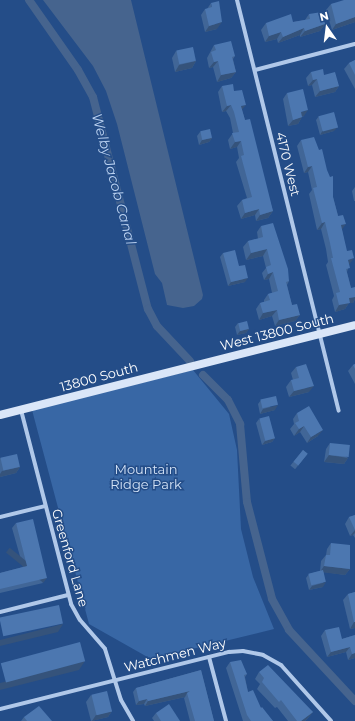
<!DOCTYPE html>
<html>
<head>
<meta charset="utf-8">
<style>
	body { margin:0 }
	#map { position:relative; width:355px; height:721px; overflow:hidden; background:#244d88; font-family:Montserrat,sans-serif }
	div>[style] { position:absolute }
	.green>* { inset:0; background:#3867a5 }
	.water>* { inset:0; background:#46648e }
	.canal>* { height:8px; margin:-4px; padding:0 4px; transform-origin:4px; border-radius:4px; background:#46648e }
	.street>* { height:4px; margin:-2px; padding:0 2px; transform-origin:2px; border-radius:2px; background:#b0c8e9 }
	.secondary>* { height:8px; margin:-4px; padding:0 4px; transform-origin:4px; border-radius:4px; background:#dae6f8 }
	.wall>* { inset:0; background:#416697; transform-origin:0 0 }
	.shaded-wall>* { inset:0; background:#35537b; transform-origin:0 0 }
	.building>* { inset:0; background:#4c77b0; transform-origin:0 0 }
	span { translate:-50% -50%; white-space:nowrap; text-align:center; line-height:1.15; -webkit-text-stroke:3px #244d88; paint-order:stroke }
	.street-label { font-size:13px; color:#fff }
	.park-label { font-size:13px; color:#d4e3f7 }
	.water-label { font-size:14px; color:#bbd2f1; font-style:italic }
	.north { position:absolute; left:307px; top:8px; width:40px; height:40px; -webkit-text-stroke:3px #244d88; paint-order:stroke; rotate:346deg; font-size:11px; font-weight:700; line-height:16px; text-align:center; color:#fff }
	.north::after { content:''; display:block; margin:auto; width:14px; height:18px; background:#fff; clip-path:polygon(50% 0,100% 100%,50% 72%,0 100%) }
</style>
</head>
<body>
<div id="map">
	<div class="green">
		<i style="clip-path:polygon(193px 370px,229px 414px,237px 450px,241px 529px,253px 577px,274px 629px,151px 659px,89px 624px,32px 410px)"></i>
	</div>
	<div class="water">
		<i style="clip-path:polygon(43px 0,131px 0,203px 295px,202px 299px,194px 306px,183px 308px,167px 305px,162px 283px,155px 274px,117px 124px,106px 91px,93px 66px)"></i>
	</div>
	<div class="canal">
		<i style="left:29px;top:0;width:85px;rotate:55deg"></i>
		<i style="left:78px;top:70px;width:31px;rotate:61deg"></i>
		<i style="left:93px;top:97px;width:219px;rotate:75.5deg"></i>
		<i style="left:148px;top:309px;width:19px;rotate:62deg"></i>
		<i style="left:157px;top:326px;width:48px;rotate:46.7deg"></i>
		<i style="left:203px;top:375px;width:35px;rotate:45deg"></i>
		<i style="left:228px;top:400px;width:27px;rotate:63deg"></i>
		<i style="left:240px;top:424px;width:78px;rotate:84.9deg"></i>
		<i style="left:247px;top:502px;width:100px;rotate:75.5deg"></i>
		<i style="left:272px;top:599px;width:35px;rotate:61deg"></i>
		<i style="left:289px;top:630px;width:97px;rotate:47.1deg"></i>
	</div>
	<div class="street">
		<i style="left:237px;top:0;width:423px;rotate:76.1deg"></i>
		<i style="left:255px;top:70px;width:103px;rotate:-14.6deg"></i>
		<i style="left:21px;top:410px;width:200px;rotate:75.5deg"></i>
		<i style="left:71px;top:604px;width:18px;rotate:61deg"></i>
		<i style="left:80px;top:620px;width:38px;rotate:49deg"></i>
		<i style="left:105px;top:649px;width:53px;rotate:72.6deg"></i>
		<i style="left:121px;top:700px;width:24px;rotate:60deg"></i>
		<i style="left:0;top:517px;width:46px;rotate:-13.7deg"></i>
		<i style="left:0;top:612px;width:70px;rotate:-14deg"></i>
		<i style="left:209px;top:657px;width:66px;rotate:75.1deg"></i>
		<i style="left:0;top:709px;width:236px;rotate:-14deg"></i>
		<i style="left:229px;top:652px;width:14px;rotate:-4deg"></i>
		<i style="left:243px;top:651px;width:20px;rotate:11deg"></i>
		<i style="left:263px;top:655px;width:21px;rotate:29deg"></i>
		<i style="left:281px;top:665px;width:75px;rotate:48.2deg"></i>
	</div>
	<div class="secondary">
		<i style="left:0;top:415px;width:366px;rotate:-14.2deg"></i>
	</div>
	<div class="wall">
		<i style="clip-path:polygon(355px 0,355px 22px,332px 30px,326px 10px,331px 4px)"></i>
		<i style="clip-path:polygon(211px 3px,217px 29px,205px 32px,201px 15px,205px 9px,207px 9px)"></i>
		<i style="clip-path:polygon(309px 14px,325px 24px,320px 31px,300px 37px,300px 35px,278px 43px,277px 39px,265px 42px,261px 30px,266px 23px,293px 22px,305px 20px)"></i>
		<i style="clip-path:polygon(214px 45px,235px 56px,233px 59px,236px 72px,231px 78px,217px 82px,213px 67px,209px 68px,207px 58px)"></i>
		<i style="clip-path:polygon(176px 51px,196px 61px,192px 68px,175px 72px,172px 58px)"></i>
		<i style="clip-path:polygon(355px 60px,355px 89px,344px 69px,349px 63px)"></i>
		<i style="clip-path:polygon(311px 72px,324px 75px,339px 86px,335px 92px,315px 97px,312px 85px,308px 86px,306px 78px)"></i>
		<i style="clip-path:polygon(222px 86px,234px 91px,242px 110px,245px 120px,273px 211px,268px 218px,256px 221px,255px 215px,241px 219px,237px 206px,242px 200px,247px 198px,236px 162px,239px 158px,237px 147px,230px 149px,228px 140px,233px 133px,230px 118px,226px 111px,222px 112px,218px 92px)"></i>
		<i style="clip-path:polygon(287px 93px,304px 116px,302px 117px,298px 124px,288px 126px,283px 99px)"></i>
		<i style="clip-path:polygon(319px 116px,334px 131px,320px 135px,316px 120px)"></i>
		<i style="clip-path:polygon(200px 132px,212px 138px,209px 142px,199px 145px,197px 136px)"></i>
		<i style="clip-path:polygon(301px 140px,333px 197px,342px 230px,349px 265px,347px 272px,351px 288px,355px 288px,355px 299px,353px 303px,349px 303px,345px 309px,335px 312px,332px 300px,334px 296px,326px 265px,328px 262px,326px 249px,321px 229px,317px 230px,309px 194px,312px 190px,308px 172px,304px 173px,297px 146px)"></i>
		<i style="clip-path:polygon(355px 187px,355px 201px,354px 201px,352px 191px)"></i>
		<i style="clip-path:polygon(261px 226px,289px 281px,287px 285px,292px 305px,300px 315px,295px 321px,275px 326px,272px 316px,259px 320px,256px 309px,260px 303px,264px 302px,264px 300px,268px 294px,272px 293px,269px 279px,264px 280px,262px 273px,266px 268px,263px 256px,246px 260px,243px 247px,248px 241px,258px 239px,257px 232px)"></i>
		<i style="clip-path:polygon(223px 253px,239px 266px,245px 282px,228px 286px,220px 257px)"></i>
		<i style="clip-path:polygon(238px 323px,249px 329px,246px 333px,237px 335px,235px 327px)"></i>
		<i style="clip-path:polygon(355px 364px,355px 384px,348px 371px,353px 365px)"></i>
		<i style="clip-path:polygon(296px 367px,309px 392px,289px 397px,286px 387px,291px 380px,293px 380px,291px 373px)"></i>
		<i style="clip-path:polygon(261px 400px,275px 410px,260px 414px,258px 404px)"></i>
		<i style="clip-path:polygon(297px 413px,318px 436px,307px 443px,300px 432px,294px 436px,290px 429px,294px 424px,293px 419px)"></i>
		<i style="clip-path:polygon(259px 419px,275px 438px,272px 442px,262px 445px,256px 423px)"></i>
		<i style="clip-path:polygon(330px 443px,348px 458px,344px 464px,324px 462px,326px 449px)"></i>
		<i style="left:303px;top:450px;width:6px;height:20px;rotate:39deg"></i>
		<i style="clip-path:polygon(0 458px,20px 467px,16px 473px,0 477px)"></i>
		<i style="clip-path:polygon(355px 515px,355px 538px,353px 535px,350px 536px,345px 524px,349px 517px)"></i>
		<i style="clip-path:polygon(16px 523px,43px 583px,0 593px,0 573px,23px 567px,12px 528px)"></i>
		<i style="clip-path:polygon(331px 543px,350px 569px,345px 575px,324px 572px,323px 587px,309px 590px,306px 578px,309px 574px,320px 571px,321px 561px,326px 555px,327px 549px)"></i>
		<i style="clip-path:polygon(355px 592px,355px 628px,350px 629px,343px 600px,348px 594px)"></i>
		<i style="clip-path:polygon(325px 630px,342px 639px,355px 635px,355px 658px,348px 660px,346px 652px,327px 657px,321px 636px)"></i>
		<i style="clip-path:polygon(230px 662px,247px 674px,245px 677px,248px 692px,261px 708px,273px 721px,243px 721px,226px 668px)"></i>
		<i style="clip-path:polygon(201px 670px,214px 721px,190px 721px,184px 698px,185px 697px,145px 706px,144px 704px,136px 705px,133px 692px,136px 688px)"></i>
		<i style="clip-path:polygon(259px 672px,313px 712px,308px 718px,305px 721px,288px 721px,277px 707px,275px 708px,257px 689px,260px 684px,255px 679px)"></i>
		<i style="clip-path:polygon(91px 695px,112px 711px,108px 717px,91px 721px,86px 702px)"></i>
		<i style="clip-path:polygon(156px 713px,180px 721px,154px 721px,152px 718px)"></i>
		<i style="clip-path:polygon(24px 717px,52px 721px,21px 721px)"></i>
	</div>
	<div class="shaded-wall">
		<i style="clip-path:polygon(355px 17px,355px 22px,332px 30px,336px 24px)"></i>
		<i style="clip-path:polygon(222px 22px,217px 29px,205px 32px,209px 26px)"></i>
		<i style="clip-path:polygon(325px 24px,320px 31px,300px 37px,305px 31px)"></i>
		<i style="clip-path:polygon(304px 28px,300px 35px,278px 43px,283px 37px)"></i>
		<i style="clip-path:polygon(281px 32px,277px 39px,265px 42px,269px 36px)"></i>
		<i style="clip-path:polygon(196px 61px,192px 68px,175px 72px,179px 65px)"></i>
		<i style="clip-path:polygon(218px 61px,213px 67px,209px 68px,214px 62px)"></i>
		<i style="clip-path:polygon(236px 72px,231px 78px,217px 82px,221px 75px)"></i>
		<i style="clip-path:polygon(317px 79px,312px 85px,308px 86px,313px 80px)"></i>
		<i style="clip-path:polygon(339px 86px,335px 92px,315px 97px,320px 91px)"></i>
		<i style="clip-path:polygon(231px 105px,226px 111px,222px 112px,227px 106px)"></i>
		<i style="clip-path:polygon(246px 105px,241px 111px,241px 106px)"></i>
		<i style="clip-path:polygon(308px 110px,304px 116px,296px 118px,301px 112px)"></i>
		<i style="clip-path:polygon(302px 117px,298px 124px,288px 126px,293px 120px)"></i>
		<i style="clip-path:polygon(338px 127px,334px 131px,320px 135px,323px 130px)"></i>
		<i style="clip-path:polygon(212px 138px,209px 142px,199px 145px,202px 140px)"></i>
		<i style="clip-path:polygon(241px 141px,237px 147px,230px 149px,235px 142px)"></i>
		<i style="clip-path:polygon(312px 166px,308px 172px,304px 173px,308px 167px)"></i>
		<i style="clip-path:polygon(259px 209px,255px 215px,241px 219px,245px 213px)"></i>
		<i style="clip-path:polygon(273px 211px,268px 218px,256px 221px,260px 215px)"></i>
		<i style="clip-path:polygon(325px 222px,321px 229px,317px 230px,322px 223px)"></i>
		<i style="clip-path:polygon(346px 224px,341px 231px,341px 225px)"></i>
		<i style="clip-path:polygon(267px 249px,263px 256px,246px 260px,251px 253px)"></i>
		<i style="clip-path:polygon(354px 258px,349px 265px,348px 260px)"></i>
		<i style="clip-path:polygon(273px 272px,269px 279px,264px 280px,268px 274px)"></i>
		<i style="clip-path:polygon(248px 278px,245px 282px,228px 286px,231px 282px)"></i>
		<i style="clip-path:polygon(355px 297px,355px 299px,353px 303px,349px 303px,345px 309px,335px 312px,339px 305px,349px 298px)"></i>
		<i style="clip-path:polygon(277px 310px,272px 316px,259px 320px,263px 313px)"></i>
		<i style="clip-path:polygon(300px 315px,295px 321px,275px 326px,279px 320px)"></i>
		<i style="clip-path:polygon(249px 329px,246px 333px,237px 335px,240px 331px)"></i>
		<i style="clip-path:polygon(314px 386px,309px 392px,289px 397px,294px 391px)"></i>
		<i style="clip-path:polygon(278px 405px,275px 410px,260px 414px,263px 409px)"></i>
		<i style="clip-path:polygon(304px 426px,300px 432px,294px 436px,299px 429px)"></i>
		<i style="clip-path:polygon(323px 430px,318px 436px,307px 443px,311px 437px)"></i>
		<i style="clip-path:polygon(275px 438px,272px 442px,262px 445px,265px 441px)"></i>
		<i style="clip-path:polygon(329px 455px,348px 458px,344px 464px,324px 462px)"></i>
		<i style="clip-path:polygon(20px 467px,16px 473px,0 477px,0 474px,2px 471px)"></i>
		<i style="clip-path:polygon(355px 530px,355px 533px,353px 535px,350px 536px)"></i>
		<i style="clip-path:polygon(324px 566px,350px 569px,345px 575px,320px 572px)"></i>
		<i style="left:47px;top:578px;width:6px;height:48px;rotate:129deg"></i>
		<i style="clip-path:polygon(326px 582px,323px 587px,309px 590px,312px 586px)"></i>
		<i style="clip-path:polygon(354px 622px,355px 622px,355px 628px,350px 629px)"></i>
		<i style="clip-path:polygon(63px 624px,58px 632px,0 646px,0 640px)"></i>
		<i style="clip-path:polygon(350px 647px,346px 652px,327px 657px,331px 652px)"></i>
		<i style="clip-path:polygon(355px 653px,355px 658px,348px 660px,352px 654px)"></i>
		<i style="clip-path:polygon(85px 661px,79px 670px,0 690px,0 683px)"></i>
		<i style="clip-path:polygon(190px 691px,187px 693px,185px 697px,145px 706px,148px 701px)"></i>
		<i style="clip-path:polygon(147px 699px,144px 704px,136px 705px,139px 701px)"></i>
		<i style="clip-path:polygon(112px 711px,108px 717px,92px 721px,96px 715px)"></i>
		<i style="clip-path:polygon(313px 712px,308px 718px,305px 721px,301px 721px)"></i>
	</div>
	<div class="building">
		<i style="clip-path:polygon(344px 0,355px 0,355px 17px,336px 24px,331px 4px)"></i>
		<i style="clip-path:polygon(219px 1px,222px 22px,209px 26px,205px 9px,212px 7px,211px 3px)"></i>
		<i style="clip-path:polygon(322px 12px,325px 24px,305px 31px,304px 28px,283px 37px,281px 32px,269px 36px,266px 23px,291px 14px,293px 22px,310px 19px,309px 14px)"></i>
		<i style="clip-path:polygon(231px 41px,235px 56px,232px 57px,236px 72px,221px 75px,218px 61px,214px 62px,211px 52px,216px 50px,214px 45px)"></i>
		<i style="left:193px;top:47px;width:14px;height:17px;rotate:78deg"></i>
		<i style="clip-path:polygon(355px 60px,355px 75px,349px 63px)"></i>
		<i style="clip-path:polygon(323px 69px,324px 75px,335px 72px,339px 86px,320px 91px,317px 79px,313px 80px,311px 72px)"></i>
		<i style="clip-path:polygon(233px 84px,234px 91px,242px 90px,246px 105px,241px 106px,245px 120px,250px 119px,273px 211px,260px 215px,259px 209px,245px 213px,242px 200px,252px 197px,241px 156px,244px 155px,241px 141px,235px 142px,232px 133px,239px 132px,234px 112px,231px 105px,227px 106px,222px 86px)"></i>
		<i style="clip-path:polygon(303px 89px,308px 110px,301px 112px,302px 117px,293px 120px,287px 93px)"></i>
		<i style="left:334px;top:112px;width:16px;height:16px;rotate:75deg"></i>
		<i style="left:210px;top:129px;width:9px;height:10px;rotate:77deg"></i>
		<i style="clip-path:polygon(314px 137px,319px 150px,322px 149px,327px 170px,330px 177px,333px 176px,333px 197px,338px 216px,343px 215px,346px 224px,341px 225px,347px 251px,352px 250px,354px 258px,348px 260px,350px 268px,346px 269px,351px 288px,355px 287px,355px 297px,349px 298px,350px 303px,339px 305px,336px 293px,340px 292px,331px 258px,333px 258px,330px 243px,325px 222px,322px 223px,313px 188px,317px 187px,312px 166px,308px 167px,301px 140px)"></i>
		<i style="clip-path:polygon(273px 223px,288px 269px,289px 281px,286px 282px,292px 305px,297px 304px,300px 315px,279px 320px,277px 310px,263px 313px,260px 303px,270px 300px,268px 294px,278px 291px,273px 272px,268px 274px,266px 267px,271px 265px,267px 249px,251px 253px,248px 241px,263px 237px,261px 226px)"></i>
		<i style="clip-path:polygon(235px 250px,239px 266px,245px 265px,248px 278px,231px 282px,223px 253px)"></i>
		<i style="left:247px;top:321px;width:8px;height:9px;rotate:76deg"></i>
		<i style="clip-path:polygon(306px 364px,314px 386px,294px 391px,291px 380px,299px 378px,296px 367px)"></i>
		<i style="clip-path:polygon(355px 364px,355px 369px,353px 365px)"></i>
		<i style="left:276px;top:396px;width:9px;height:16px;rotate:77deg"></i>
		<i style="clip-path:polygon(309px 406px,323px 430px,311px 437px,304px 426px,299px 429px,295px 423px,299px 421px,297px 413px)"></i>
		<i style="left:269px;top:416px;width:23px;height:10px;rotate:75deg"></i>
		<i style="left:330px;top:443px;width:20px;height:12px;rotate:6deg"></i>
		<i style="left:303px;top:450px;width:6px;height:15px;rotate:39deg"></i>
		<i style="left:17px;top:454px;width:13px;height:17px;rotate:77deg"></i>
		<i style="clip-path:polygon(355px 515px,355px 530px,349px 517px)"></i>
		<i style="clip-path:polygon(33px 519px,47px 578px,0 589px,0 573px,27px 566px,16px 523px)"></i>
		<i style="clip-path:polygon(331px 543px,350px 545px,350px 569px,324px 566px,326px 555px,330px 555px)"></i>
		<i style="left:323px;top:570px;width:12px;height:15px;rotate:76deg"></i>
		<i style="clip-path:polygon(355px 592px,355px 622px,354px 622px,348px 594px)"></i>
		<i style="left:59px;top:605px;width:19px;height:61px;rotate:78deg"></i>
		<i style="clip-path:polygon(339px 627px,342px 639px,355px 635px,355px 653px,352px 654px,350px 647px,331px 652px,325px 630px)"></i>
		<i style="left:80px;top:642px;width:20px;height:82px;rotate:75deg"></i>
		<i style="clip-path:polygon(241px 660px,247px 674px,244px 675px,248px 692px,253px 690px,261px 708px,262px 707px,273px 721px,251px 721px,247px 715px,230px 662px)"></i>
		<i style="clip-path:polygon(268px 665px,313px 712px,301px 721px,297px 721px,281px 700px,279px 702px,262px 682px,264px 678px,259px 672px)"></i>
		<i style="clip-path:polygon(201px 670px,214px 721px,195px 721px,187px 693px,190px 691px,148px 701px,147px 699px,139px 701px,136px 688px)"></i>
		<i style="left:107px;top:691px;width:21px;height:16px;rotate:76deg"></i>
		<i style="clip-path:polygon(169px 704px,180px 721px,161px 721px,156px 713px)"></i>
		<i style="clip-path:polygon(39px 706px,52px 721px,27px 721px,24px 717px)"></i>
	</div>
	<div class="street-label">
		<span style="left:288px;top:164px;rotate:76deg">4170 West</span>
		<span style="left:277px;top:332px;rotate:-14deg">West 13800 South</span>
		<span style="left:99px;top:377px;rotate:-15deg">13800 South</span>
		<span style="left:70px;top:558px;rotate:74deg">Greenford Lane</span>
		<span style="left:175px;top:655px;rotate:-14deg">Watchmen Way</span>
	</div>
	<div class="park-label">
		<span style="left:146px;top:477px">Mountain<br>Ridge Park</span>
	</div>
	<div class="water-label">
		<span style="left:114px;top:179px;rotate:75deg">Welby Jacob Canal</span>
	</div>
	<div class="north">N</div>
</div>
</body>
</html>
